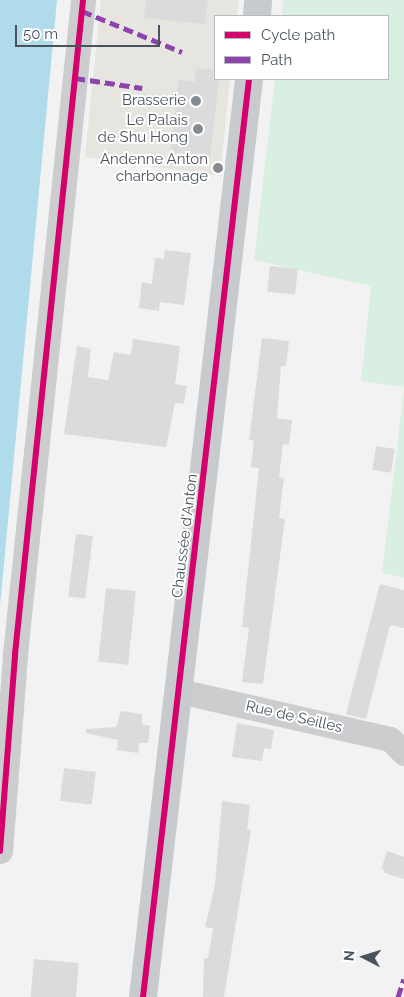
<!DOCTYPE html>
<html>
<head>
<meta charset="utf-8">
<style>
	body { margin:0 }
	#map { position:relative; width:404px; height:997px; overflow:hidden; background:#f2f2f2; font-family:Raleway,sans-serif }
	div>[style] { position:absolute }
	.commercial>* { inset:0; background:#e6e5e0 }
	.green>* { inset:0; background:#d8efe2 }
	.water>* { inset:0; background:#b0dbea }
	.building>* { inset:0; background:#dbdbdc; transform-origin:0 0 }
	.minor>* { height:25px; margin:-12.5px; padding:0 12.5px; transform-origin:12.5px; border-radius:12.5px; background:#cccdcf }
	.major>* { height:28px; margin:-14px; padding:0 14px; transform-origin:14px; border-radius:14px; background:#c8cbce }
	.quiet>* { height:5px; margin-top:-2.5px; transform-origin:0; background:repeating-linear-gradient(90deg,#8e44ad 0 10px,transparent 0 15px) }
	.cycleway>* { height:6px; margin:-3px; padding:0 3px; transform-origin:3px; border-radius:3px; background:#d6006c }
	.dots>* { width:14px; height:14px; translate:-50% -50%; box-sizing:border-box; border:2px solid #fff; border-radius:50% }
	span { translate:-50% -50%; white-space:nowrap; text-align:center; line-height:1.15; -webkit-text-stroke:4px #fff; paint-order:stroke }
	.poi-label { font-size:15px; color:#4a535d }
	.right { translate:-100% -50%; text-align:right }
	.street-label { font-size:15px; color:#4a535d }
	.legend { position:absolute; left:214px; top:15px; width:175px; height:65px; box-sizing:border-box; background:#fff; border:1px solid #b7babe; margin:0; padding:6px 9px; list-style:none; font-size:15px; color:#4a535d }
	.legend li { display:flex; align-items:center; gap:10px; height:25px }
	.legend b { width:25px; border:1px solid #b7babe }
	.north { position:absolute; left:339px; top:932px; width:50px; height:50px; -webkit-text-stroke:4px #fff; paint-order:stroke; rotate:275deg; font-size:14px; font-weight:700; line-height:20px; text-align:center; color:#4a535d }
	.north::after { content:''; display:block; margin:auto; width:18px; height:22px; background:#4a535d; clip-path:polygon(50% 0,100% 100%,50% 72%,0 100%) }
	.scale { position:absolute; left:15px; top:25px; width:145px; height:22px; box-sizing:border-box; border:2px solid #4a535d; border-top:0; padding-left:6px; font-size:15px; line-height:18px; white-space:nowrap; color:#4a535d; -webkit-text-stroke:4px #fff; paint-order:stroke }
</style>
</head>
<body>
<div id="map">
	<div class="commercial">
		<i style="clip-path:polygon(101px 0,239px 0,237px 16px,215px 16px,215px 79px,230px 79px,220px 176px,85px 157px)"></i>
	</div>
	<div class="green">
		<i style="clip-path:polygon(283px 0,404px 0,404px 387px,361px 381px,371px 286px,254px 260px,275px 79px,388px 79px,388px 16px,282px 16px)"></i>
		<i style="clip-path:polygon(404px 389px,404px 578px,382px 573px)"></i>
	</div>
	<div class="water">
		<i style="clip-path:polygon(0 0,57px 0,0 606px)"></i>
	</div>
	<div class="building">
		<i style="clip-path:polygon(146px 0,208px 0,205px 24px,144px 18px)"></i>
		<i style="clip-path:polygon(196px 68px,215px 70px,215px 79px,219px 79px,210px 157px,170px 152px,179px 80px,195px 82px)"></i>
		<i style="clip-path:polygon(165px 250px,191px 253px,184px 305px,160px 302px,159px 311px,139px 308px,142px 282px,152px 284px,155px 258px,164px 259px)"></i>
		<i style="left:270px;top:266px;width:28px;height:26px;rotate:6deg"></i>
		<i style="clip-path:polygon(262px 338px,289px 341px,286px 366px,281px 366px,277px 418px,292px 420px,289px 445px,283px 444px,279px 477px,284px 478px,279px 518px,285px 519px,263px 684px,242px 682px,249px 628px,242px 627px,259px 468px,251px 467px,254px 440px,249px 440px)"></i>
		<i style="clip-path:polygon(133px 339px,180px 346px,175px 384px,187px 386px,184px 404px,175px 403px,166px 447px,64px 434px,77px 346px,91px 349px,88px 377px,108px 380px,114px 352px,131px 355px)"></i>
		<i style="left:376px;top:446px;width:19px;height:24px;rotate:9deg"></i>
		<i style="left:76px;top:534px;width:17px;height:63px;rotate:7deg"></i>
		<i style="clip-path:polygon(380px 584px,404px 590px,404px 628px,390px 625px,366px 719px,346px 714px)"></i>
		<i style="left:106px;top:588px;width:30px;height:74px;rotate:6deg"></i>
		<i style="clip-path:polygon(121px 711px,142px 714px,142px 724px,150px 726px,148px 743px,139px 743px,138px 753px,117px 750px,118px 740px,86px 733px,86px 729px,116px 727px)"></i>
		<i style="clip-path:polygon(237px 723px,274px 730px,271px 749px,264px 748px,262px 761px,232px 757px)"></i>
		<i style="left:64px;top:768px;width:32px;height:33px;rotate:7deg"></i>
		<i style="clip-path:polygon(222px 801px,250px 805px,247px 830px,251px 830px,224px 997px,203px 997px,204px 958px,208px 958px,213px 928px,205px 927px,215px 885px)"></i>
		<i style="clip-path:polygon(387px 851px,404px 857px,404px 879px,385px 873px,382px 867px)"></i>
		<i style="left:34px;top:959px;width:45px;height:38px;rotate:5deg"></i>
	</div>
	<div class="minor">
		<i style="left:179px;top:691px;width:216px;rotate:12.8deg"></i>
		<i style="left:390px;top:739px;width:20px;rotate:45deg"></i>
		<i style="left:0;top:851px;width:198px;rotate:-85.6deg"></i>
		<i style="left:15px;top:654px;width:658px;rotate:-84.06deg"></i>
	</div>
	<div class="major">
		<i style="left:257px;top:16px;width:16px;rotate:-86deg"></i>
		<i style="left:143px;top:997px;width:924px;rotate:-83.41deg"></i>
	</div>
	<div class="quiet">
		<i style="left:82px;top:11px;width:108px;rotate:22.3deg"></i>
		<i style="left:75px;top:78px;width:68px;rotate:8.5deg"></i>
		<i style="left:398px;top:997px;width:19px;rotate:-72deg"></i>
	</div>
	<div class="cycleway">
		<i style="left:0;top:851px;width:198px;rotate:-85.6deg"></i>
		<i style="left:15px;top:654px;width:658px;rotate:-84.06deg"></i>
		<i style="left:143px;top:997px;width:924px;rotate:-83.41deg"></i>
	</div>
	<div class="dots">
		<i style="left:196px;top:101px;background:#858b91"></i>
		<i style="left:198px;top:129px;background:#858b91"></i>
		<i style="left:218px;top:168px;background:#858b91"></i>
	</div>
	<div class="poi-label">
		<span class="right" style="left:186px;top:101px">Brasserie</span>
		<span class="right" style="left:188px;top:129px">Le Palais<br>de Shu Hong</span>
		<span class="right" style="left:208px;top:168px">Andenne Anton<br>charbonnage</span>
	</div>
	<div class="street-label">
		<span style="left:185px;top:536px;rotate:-83deg">Chaussée d'Anton</span>
		<span style="left:294px;top:717px;rotate:13deg">Rue de Seilles</span>
	</div>
	<ul class="legend">
	<li><b style="height:6px;background:#d6006c"></b>Cycle path</li>
	<li><b style="height:6px;background:#8e44ad"></b>Path</li>
	</ul>
	<div class="north">N</div>
	<div class="scale">50 m</div>
</div>
</body>
</html>
